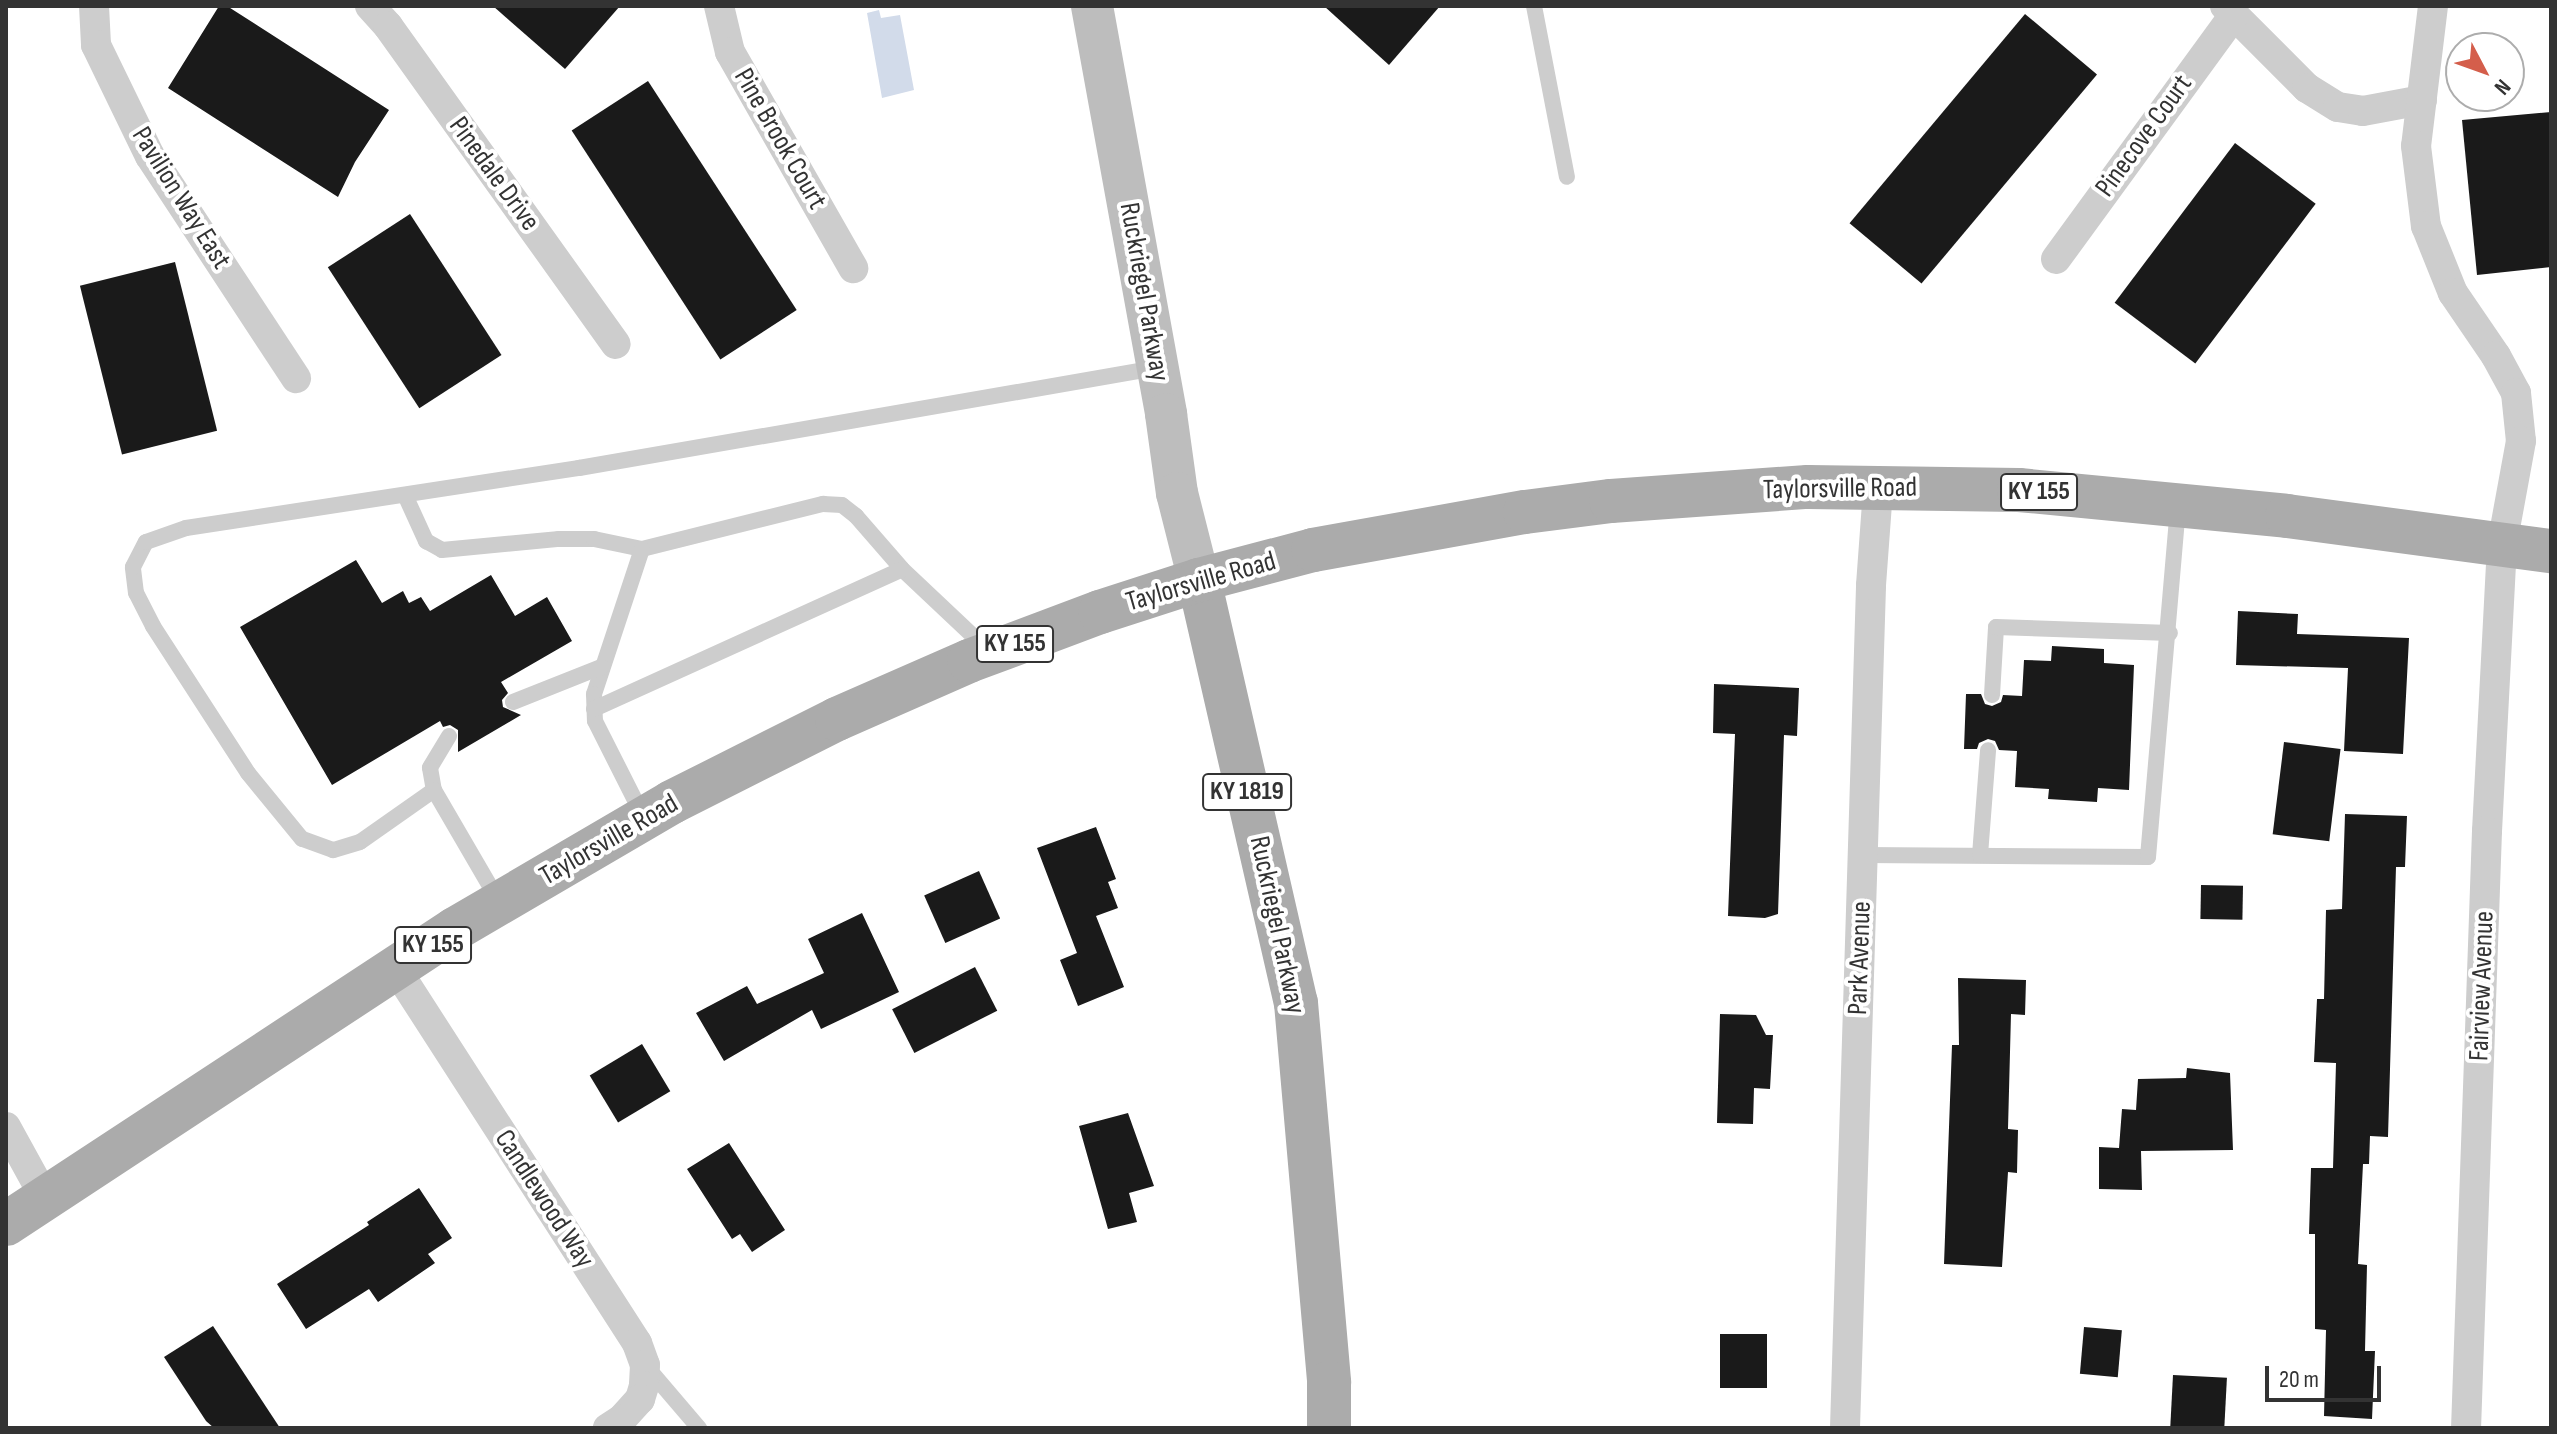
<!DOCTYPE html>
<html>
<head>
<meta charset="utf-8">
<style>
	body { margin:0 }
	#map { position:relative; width:2557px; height:1434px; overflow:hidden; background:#fff; font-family:"Sofia Sans Condensed",sans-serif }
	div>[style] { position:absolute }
	.water>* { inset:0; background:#d2dbea }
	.building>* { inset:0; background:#1a1a1a; transform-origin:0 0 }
	.lane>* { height:16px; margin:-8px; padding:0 8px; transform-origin:8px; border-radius:8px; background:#cdcdcd }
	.street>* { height:30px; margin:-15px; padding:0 15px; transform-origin:15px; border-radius:15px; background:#cdcdcd }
	.secondary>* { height:42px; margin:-21px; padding:0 21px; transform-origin:21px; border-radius:21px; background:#bdbdbd }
	.primary>* { height:44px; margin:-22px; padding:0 22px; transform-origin:22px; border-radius:22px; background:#ababab }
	span { translate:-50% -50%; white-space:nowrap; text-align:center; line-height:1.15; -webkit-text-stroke:8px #fff; paint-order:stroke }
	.shield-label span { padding:2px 6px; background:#fff; border:2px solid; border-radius:6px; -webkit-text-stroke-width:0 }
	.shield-label { font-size:26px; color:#333; font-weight:700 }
	.street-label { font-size:28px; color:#333 }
	.frame { position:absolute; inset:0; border:8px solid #333; pointer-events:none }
	.north { position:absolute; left:2445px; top:32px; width:80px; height:80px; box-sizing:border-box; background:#fff; border:2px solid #adadad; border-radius:50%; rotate:131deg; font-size:22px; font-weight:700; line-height:32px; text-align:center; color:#333 }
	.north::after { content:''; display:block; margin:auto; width:28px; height:36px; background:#d45e4b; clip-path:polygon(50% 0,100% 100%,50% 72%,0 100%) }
	.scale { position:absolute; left:2265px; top:1366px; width:116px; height:36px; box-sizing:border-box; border:4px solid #333; border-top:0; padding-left:10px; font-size:24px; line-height:28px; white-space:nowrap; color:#333; -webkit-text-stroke:6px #fff; paint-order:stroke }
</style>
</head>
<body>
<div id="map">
	<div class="water">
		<i style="clip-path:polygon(879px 10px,881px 18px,900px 15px,914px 90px,882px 98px,867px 13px)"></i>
	</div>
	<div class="building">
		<i style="clip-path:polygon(219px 6px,227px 6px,389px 110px,355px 162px,338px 197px,168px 88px)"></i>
		<i style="clip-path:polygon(493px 6px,620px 6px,565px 69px)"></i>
		<i style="clip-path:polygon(1324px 6px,1440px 6px,1389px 65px)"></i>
		<i style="left:2025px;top:14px;width:94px;height:273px;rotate:40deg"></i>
		<i style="left:648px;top:81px;width:273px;height:91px;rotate:57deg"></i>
		<i style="clip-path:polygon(2551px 112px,2551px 267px,2477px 275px,2462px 120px)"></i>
		<i style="left:2235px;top:143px;width:101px;height:200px;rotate:37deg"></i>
		<i style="left:410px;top:214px;width:168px;height:98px;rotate:57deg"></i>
		<i style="left:175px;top:262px;width:174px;height:98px;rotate:76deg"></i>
		<i style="clip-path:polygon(356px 560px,382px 603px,403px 591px,409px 603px,421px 597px,430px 611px,491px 575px,515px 616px,547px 597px,572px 641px,501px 682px,508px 693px,502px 700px,503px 707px,521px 715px,458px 752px,458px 730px,450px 725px,443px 727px,440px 721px,332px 785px,240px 627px)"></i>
		<i style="clip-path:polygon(2238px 611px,2298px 614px,2297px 634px,2409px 638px,2403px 754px,2344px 751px,2348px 668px,2236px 665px)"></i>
		<i style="clip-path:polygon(2052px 646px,2104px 649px,2104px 663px,2134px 665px,2129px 790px,2098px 788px,2097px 802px,2048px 799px,2049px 789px,2015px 787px,2017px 751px,1999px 750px,1995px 741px,1988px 739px,1979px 743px,1977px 749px,1964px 749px,1966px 694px,1981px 694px,1985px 704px,1992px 706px,2001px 702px,2003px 695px,2022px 696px,2024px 660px,2051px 661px)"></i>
		<i style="clip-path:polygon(1714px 684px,1799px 688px,1797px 736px,1784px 735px,1778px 914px,1765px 918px,1728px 916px,1735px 734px,1713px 733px)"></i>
		<i style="left:2284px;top:742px;width:57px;height:93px;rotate:7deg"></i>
		<i style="clip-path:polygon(2345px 814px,2407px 816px,2405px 867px,2396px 867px,2388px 1137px,2370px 1136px,2369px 1164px,2363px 1164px,2358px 1264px,2367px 1265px,2365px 1351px,2375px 1351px,2372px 1419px,2324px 1416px,2326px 1330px,2315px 1329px,2315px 1234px,2309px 1234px,2311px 1168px,2333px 1168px,2336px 1063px,2314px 1062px,2317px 999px,2324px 999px,2326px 910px,2342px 909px)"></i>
		<i style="clip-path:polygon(1096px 827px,1116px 879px,1108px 882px,1118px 908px,1096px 916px,1124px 987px,1078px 1006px,1060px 960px,1077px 953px,1037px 848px)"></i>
		<i style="left:979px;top:871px;width:52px;height:60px;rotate:66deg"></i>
		<i style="left:2201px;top:885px;width:42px;height:34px;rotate:1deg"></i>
		<i style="clip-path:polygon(862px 913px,899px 992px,821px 1029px,812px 1010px,724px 1061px,696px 1013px,747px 986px,757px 1004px,824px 973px,808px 939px)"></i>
		<i style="left:975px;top:967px;width:49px;height:93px;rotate:63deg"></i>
		<i style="clip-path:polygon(1958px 978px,2026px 980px,2025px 1015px,2011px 1014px,2008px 1129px,2018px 1130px,2017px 1173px,2008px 1172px,2002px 1267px,1944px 1264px,1952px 1045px,1959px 1045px)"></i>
		<i style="clip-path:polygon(1720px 1014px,1756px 1015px,1766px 1035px,1773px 1035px,1770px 1089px,1754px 1088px,1753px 1124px,1717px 1123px)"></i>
		<i style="left:642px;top:1044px;width:55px;height:61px;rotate:59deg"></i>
		<i style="clip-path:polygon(2187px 1068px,2230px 1073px,2233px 1150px,2141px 1151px,2142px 1190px,2099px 1189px,2099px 1147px,2119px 1148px,2122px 1109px,2136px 1110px,2138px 1079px,2186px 1078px)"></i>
		<i style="clip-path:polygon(1128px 1113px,1154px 1186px,1129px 1193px,1137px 1222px,1108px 1229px,1079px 1126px)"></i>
		<i style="clip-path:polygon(729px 1143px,785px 1230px,752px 1252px,740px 1234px,732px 1239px,687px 1169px)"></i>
		<i style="clip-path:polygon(419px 1188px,452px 1238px,428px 1254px,435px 1263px,378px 1302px,369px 1289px,306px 1329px,277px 1284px,369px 1225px,367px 1222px)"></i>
		<i style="clip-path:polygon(213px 1326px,280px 1428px,214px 1428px,206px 1421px,164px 1357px)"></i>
		<i style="left:2084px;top:1327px;width:38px;height:47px;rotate:5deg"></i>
		<i style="left:1720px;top:1334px;width:47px;height:54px"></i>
		<i style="left:2173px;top:1375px;width:54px;height:52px;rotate:3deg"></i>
	</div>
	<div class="lane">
		<i style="left:1534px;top:6px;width:174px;rotate:79.1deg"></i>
		<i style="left:405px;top:495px;width:51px;rotate:65.5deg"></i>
		<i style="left:426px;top:541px;width:18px;rotate:29deg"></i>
		<i style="left:442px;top:550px;width:118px;rotate:-5.4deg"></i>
		<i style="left:559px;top:539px;width:35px"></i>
		<i style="left:594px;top:539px;width:49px;rotate:11.8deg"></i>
		<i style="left:642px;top:549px;width:187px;rotate:-14deg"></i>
		<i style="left:823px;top:504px;width:19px;rotate:3deg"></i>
		<i style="left:842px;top:505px;width:18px;rotate:38deg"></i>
		<i style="left:856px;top:516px;width:70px;rotate:49deg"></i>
		<i style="left:902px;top:569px;width:117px;rotate:43.3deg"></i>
		<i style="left:642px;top:549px;width:153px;rotate:108.3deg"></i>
		<i style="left:594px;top:694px;width:27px;rotate:88deg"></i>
		<i style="left:595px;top:721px;width:106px;rotate:63.2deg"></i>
		<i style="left:1992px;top:695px;width:68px;rotate:-86.6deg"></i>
		<i style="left:1996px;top:627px;width:174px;rotate:2deg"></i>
		<i style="left:513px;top:702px;width:95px;rotate:-21.7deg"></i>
		<i style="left:594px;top:709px;width:338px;rotate:-24.4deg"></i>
		<i style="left:449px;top:736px;width:37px;rotate:121deg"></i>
		<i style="left:430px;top:768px;width:22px;rotate:80deg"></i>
		<i style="left:434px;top:790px;width:127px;rotate:59.8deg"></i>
		<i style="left:434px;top:790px;width:90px;rotate:144.9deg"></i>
		<i style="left:360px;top:842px;width:28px;rotate:163deg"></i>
		<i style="left:333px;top:850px;width:33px;rotate:-160deg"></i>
		<i style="left:302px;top:839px;width:85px;rotate:-129.3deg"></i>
		<i style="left:248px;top:773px;width:175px;rotate:-122.9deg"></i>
		<i style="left:153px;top:626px;width:37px;rotate:-117deg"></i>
		<i style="left:136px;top:593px;width:26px;rotate:-97deg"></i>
		<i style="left:133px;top:567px;width:28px;rotate:-63deg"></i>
		<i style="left:146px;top:542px;width:42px;rotate:-19.3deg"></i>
		<i style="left:186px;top:528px;width:398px;rotate:-8.7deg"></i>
		<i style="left:579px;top:468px;width:586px;rotate:-9.83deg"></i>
		<i style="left:1863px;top:855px;width:285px;rotate:0.4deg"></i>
		<i style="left:2148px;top:857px;width:350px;rotate:-85.1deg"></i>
		<i style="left:1980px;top:855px;width:105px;rotate:-85.6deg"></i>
		<i style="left:646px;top:1366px;width:82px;rotate:49.5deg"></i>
	</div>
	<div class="street">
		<i style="left:94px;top:6px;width:39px;rotate:87deg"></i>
		<i style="left:96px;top:45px;width:123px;rotate:64.1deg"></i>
		<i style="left:150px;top:156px;width:266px;rotate:56.7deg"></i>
		<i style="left:370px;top:6px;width:27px;rotate:48deg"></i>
		<i style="left:388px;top:26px;width:391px;rotate:54.4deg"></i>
		<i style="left:719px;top:6px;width:47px;rotate:76.6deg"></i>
		<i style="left:730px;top:52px;width:249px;rotate:60.3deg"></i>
		<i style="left:2225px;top:6px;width:116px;rotate:45deg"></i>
		<i style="left:2307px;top:88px;width:36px;rotate:32deg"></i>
		<i style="left:2338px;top:107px;width:25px;rotate:9deg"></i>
		<i style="left:2363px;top:111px;width:60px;rotate:-10.6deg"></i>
		<i style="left:2433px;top:6px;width:141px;rotate:96.9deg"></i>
		<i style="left:2416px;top:146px;width:81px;rotate:82.9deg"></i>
		<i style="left:2426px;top:226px;width:72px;rotate:68.1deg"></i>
		<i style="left:2453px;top:293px;width:76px;rotate:55.7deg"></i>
		<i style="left:2496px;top:356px;width:42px;rotate:61.6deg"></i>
		<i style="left:2516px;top:393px;width:48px;rotate:84.1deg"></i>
		<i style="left:2521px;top:441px;width:106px;rotate:100.4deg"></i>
		<i style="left:2502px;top:545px;width:286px;rotate:93deg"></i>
		<i style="left:2487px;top:831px;width:597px;rotate:92.01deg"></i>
		<i style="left:2056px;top:259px;width:302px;rotate:-53.9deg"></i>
		<i style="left:396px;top:969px;width:445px;rotate:57.2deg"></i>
		<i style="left:637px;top:1343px;width:23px;rotate:70deg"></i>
		<i style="left:645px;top:1365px;width:21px;rotate:93deg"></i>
		<i style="left:644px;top:1386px;width:14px;rotate:107deg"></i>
		<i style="left:640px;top:1399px;width:27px;rotate:132deg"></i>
		<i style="left:622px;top:1419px;width:17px;rotate:147deg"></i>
		<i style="left:6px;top:1127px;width:81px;rotate:61.2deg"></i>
		<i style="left:1845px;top:1428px;width:843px;rotate:-88.23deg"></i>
		<i style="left:1871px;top:585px;width:96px;rotate:-85.8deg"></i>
	</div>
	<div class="secondary">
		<i style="left:1092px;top:6px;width:415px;rotate:79.7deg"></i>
		<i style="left:1166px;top:414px;width:80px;rotate:82.1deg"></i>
		<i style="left:1177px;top:493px;width:90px;rotate:75.8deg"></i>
	</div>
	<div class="primary">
		<i style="left:1199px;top:580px;width:434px;rotate:77.1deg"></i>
		<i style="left:1296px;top:1003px;width:381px;rotate:85deg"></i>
		<i style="left:1329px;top:1383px;width:45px;rotate:90deg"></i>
		<i style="left:6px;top:1224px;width:537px;rotate:-33.31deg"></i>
		<i style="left:455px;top:929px;width:251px;rotate:-30.3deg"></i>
		<i style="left:672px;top:802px;width:185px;rotate:-26.7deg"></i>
		<i style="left:837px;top:719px;width:144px;rotate:-23.7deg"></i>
		<i style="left:969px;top:661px;width:140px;rotate:-20.5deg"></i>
		<i style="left:1100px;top:612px;width:104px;rotate:-17.9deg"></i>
		<i style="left:1199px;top:580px;width:118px;rotate:-14.7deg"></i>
		<i style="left:1313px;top:550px;width:215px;rotate:-10.2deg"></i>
		<i style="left:1525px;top:512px;width:87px;rotate:-7.3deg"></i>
		<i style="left:1611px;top:501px;width:197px;rotate:-4.1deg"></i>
		<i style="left:1808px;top:487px;width:211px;rotate:0.8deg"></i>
		<i style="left:2019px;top:490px;width:269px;rotate:5.5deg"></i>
		<i style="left:2287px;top:516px;width:266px;rotate:7.6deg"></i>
	</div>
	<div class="shield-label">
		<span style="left:2039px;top:492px">KY 155</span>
		<span style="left:1015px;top:644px">KY 155</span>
		<span style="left:1247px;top:792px">KY 1819</span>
		<span style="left:433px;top:945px">KY 155</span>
	</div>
	<div class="street-label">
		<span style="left:2144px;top:136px;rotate:-54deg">Pinecove Court</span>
		<span style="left:780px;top:139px;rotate:60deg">Pine Brook Court</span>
		<span style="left:494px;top:174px;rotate:54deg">Pinedale Drive</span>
		<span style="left:181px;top:198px;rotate:58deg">Pavilion Way East</span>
		<span style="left:1144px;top:292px;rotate:80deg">Ruckriegel Parkway</span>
		<span style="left:1840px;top:489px;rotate:-1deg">Taylorsville Road</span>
		<span style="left:1201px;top:582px;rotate:-16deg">Taylorsville Road</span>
		<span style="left:609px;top:840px;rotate:-30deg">Taylorsville Road</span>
		<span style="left:1277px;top:925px;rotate:78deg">Ruckriegel Parkway</span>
		<span style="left:1860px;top:958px;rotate:-88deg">Park Avenue</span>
		<span style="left:2482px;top:986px;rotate:-88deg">Fairview Avenue</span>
		<span style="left:544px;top:1199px;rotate:57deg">Candlewood Way</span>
	</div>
	<div class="frame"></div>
	<div class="north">N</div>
	<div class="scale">20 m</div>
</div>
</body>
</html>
